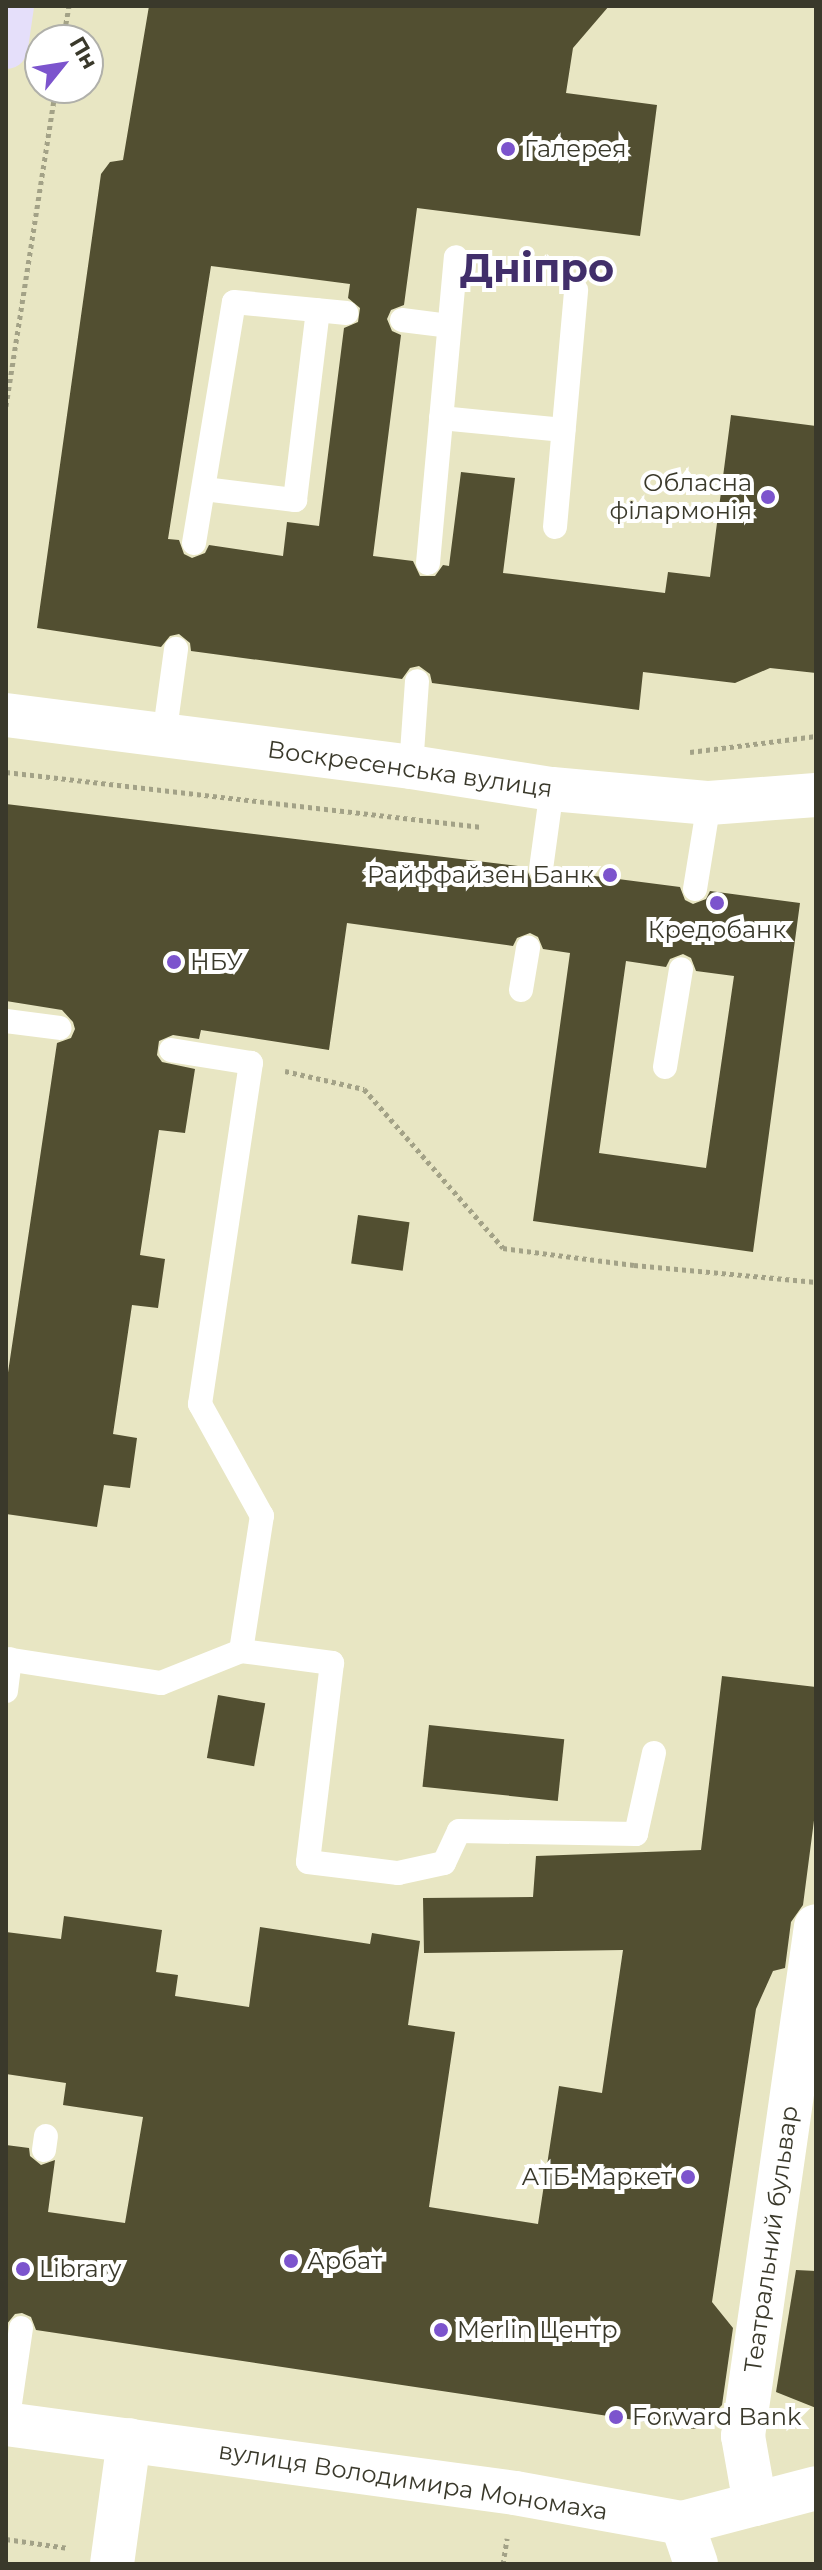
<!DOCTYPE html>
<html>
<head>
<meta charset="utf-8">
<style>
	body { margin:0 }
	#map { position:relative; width:822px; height:2570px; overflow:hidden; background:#e8e6c3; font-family:Montserrat,sans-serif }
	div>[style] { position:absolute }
	.building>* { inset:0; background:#524f31; transform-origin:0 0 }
	.path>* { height:5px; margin-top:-2.5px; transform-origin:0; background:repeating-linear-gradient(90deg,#a3a287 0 4px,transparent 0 8px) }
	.lane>* { height:24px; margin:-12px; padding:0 12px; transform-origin:12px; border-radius:12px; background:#fff }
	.street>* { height:44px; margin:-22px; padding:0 22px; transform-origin:22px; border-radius:22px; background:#fff }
	.secondary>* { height:44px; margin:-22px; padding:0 22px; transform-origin:22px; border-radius:22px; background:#fff }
	.primary>* { height:44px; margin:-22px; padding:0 22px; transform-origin:22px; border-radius:22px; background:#e5dffa }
	.dots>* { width:22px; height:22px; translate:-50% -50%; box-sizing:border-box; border:4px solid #fff; border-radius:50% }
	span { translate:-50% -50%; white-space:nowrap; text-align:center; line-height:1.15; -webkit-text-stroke:8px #fff; paint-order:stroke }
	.poi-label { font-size:24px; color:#3a392b }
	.left { translate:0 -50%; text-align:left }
	.right { translate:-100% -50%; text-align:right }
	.street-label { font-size:24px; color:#3a392b }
	.town-label { font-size:40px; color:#412e6a; font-weight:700 }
	.frame { position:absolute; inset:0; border:8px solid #3a392b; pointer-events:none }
	.north { position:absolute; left:24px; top:24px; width:80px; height:80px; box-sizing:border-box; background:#fff; border:2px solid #b0b0aa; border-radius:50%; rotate:60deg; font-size:22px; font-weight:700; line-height:32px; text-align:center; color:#3a392b }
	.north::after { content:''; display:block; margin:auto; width:28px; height:36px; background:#7c54cd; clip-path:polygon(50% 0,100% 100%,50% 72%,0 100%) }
</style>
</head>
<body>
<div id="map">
	<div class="building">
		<i style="clip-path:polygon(evenodd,149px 6px,609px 6px,573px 48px,566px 93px,657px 105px,640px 236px,417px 208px,404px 305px,391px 310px,387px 319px,392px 331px,401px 335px,373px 556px,413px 561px,420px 576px,435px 576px,443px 565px,449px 566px,461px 472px,515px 478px,503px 573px,665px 593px,668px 572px,710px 577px,731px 415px,816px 426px,816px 673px,770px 668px,735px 683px,643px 672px,639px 710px,432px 683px,430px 674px,419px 666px,410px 668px,402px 679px,191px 651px,190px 643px,179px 634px,170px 636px,161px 647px,37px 628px,101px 174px,110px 162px,123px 160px,149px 6px,211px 266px,350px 284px,348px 298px,360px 308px,358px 322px,344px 328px,319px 526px,287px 522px,283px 556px,209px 545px,205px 553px,192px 558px,184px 554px,179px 540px,168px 539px,211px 266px)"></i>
		<i style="clip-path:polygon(evenodd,6px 804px,526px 867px,531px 880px,540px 884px,552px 879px,556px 871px,680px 887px,685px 900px,693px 904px,706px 899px,710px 891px,800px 903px,753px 1252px,533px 1221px,570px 953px,543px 949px,538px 937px,530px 933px,517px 938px,513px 946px,347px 923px,329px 1050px,201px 1030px,199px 1039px,173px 1035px,159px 1041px,157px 1055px,162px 1062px,195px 1069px,185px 1133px,159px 1130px,140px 1255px,165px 1259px,158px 1308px,132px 1305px,113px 1434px,137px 1438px,130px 1488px,104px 1485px,97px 1527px,6px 1514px,6px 1386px,57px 1043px,71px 1038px,75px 1029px,73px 1022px,62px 1010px,6px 1001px,6px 804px,683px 954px,691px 958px,696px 971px,734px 976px,706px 1168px,599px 1153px,626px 961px,666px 967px,670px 959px,683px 954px)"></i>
		<i style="left:358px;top:1215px;width:52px;height:49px;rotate:8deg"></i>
		<i style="clip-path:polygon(722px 1676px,816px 1687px,816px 1805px,803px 1905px,791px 1922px,785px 1968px,773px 1971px,756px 2009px,712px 2302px,733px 2328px,722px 2405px,707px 2421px,695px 2429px,36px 2330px,31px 2317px,22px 2313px,15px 2314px,6px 2325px,6px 2145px,29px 2148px,30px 2156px,41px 2165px,55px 2160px,48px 2212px,125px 2223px,143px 2117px,63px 2105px,66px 2083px,6px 2074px,6px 1932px,61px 1939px,64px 1916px,162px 1930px,156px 1972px,178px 1975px,175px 1996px,249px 2007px,260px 1927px,370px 1944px,372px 1933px,420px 1941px,408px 2025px,455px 2032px,429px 2207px,538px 2224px,559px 2086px,602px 2093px,623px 1950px,424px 1953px,423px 1898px,533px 1897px,536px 1856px,701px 1850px)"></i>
		<i style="left:218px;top:1695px;width:48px;height:64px;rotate:10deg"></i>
		<i style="left:429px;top:1725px;width:136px;height:62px;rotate:6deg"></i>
		<i style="clip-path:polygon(796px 2270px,816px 2271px,816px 2408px,776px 2392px)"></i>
	</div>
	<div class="path">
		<i style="left:63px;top:40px;width:35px;rotate:-80deg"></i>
		<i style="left:6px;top:406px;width:322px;rotate:-81.1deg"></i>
		<i style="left:690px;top:752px;width:127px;rotate:-7.2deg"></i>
		<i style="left:6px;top:772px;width:479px;rotate:6.6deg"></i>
		<i style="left:285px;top:1071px;width:81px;rotate:12.8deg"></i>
		<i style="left:364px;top:1089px;width:211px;rotate:48.8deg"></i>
		<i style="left:503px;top:1248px;width:132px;rotate:7.4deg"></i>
		<i style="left:634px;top:1265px;width:183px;rotate:5.3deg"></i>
		<i style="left:6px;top:2539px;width:63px;rotate:8.3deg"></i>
		<i style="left:503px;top:2564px;width:26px;rotate:-81deg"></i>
	</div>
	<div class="lane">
		<i style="left:402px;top:320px;width:47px;rotate:7.3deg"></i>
		<i style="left:441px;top:418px;width:123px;rotate:5.6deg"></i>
		<i style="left:204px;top:489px;width:92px;rotate:6.9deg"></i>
		<i style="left:295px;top:500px;width:191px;rotate:-83.1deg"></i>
		<i style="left:555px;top:527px;width:238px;rotate:-84.9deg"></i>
		<i style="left:194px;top:543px;width:244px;rotate:-80.6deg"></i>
		<i style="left:234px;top:302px;width:113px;rotate:5.6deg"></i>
		<i style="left:428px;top:563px;width:307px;rotate:-84.8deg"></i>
		<i style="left:164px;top:737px;width:89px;rotate:-82.2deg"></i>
		<i style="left:411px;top:767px;width:86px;rotate:-86deg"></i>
		<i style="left:541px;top:869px;width:81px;rotate:-82.2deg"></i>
		<i style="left:695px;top:889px;width:87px;rotate:-80.8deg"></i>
		<i style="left:521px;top:990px;width:43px;rotate:-80.5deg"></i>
		<i style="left:6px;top:1021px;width:54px;rotate:7.4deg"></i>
		<i style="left:665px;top:1067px;width:99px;rotate:-80.7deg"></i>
		<i style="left:241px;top:1651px;width:92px;rotate:7.5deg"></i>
		<i style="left:332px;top:1663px;width:200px;rotate:96.9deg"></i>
		<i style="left:308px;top:1862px;width:91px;rotate:7deg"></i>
		<i style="left:398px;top:1873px;width:47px;rotate:-12.3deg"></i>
		<i style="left:444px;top:1863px;width:35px;rotate:-65deg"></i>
		<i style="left:459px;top:1831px;width:177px;rotate:1deg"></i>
		<i style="left:636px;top:1834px;width:83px;rotate:-77.5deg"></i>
		<i style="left:6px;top:1659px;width:157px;rotate:8.8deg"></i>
		<i style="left:161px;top:1683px;width:86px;rotate:-21.8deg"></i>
		<i style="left:241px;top:1651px;width:137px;rotate:-81.2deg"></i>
		<i style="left:262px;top:1516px;width:128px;rotate:-119deg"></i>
		<i style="left:200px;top:1404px;width:345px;rotate:-81.5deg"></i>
		<i style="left:251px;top:1063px;width:81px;rotate:-170.8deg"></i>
		<i style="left:6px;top:1691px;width:32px;rotate:-83deg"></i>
		<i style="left:44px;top:2150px;width:14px;rotate:-82deg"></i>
		<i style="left:7px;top:2424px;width:97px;rotate:-81.7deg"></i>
	</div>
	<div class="street">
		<i style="left:755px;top:2504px;width:69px;rotate:-100deg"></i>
		<i style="left:743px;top:2436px;width:515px;rotate:-81.85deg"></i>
		<i style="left:682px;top:2523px;width:43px;rotate:71.1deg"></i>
		<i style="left:112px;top:2564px;width:125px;rotate:-82.2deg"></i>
	</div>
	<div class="secondary">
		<i style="left:6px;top:715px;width:408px;rotate:7.3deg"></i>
		<i style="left:411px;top:767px;width:143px;rotate:8.9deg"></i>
		<i style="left:552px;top:789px;width:158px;rotate:5.1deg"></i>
		<i style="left:709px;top:803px;width:107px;rotate:-4.3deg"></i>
		<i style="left:6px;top:2424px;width:514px;rotate:7.72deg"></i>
		<i style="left:515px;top:2493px;width:170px;rotate:10.2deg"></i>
		<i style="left:682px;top:2523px;width:138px;rotate:-14.6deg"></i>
	</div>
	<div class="primary">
		<i style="left:6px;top:47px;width:41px;rotate:-81.7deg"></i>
	</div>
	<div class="dots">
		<i style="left:508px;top:149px;background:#7c54cd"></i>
		<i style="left:768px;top:497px;background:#7c54cd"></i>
		<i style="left:610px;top:875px;background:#7c54cd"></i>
		<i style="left:717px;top:903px;background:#7c54cd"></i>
		<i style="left:174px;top:962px;background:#7c54cd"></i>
		<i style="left:688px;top:2177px;background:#7c54cd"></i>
		<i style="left:291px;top:2261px;background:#7c54cd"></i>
		<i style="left:23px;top:2269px;background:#7c54cd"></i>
		<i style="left:441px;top:2330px;background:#7c54cd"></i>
		<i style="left:616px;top:2417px;background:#7c54cd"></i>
	</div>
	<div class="poi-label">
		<span class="left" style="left:524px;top:149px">Галерея</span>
		<span class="right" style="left:752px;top:497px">Обласна<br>філармонія</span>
		<span class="right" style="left:594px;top:875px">Райффайзен Банк</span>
		<span style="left:717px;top:930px">Кредобанк</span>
		<span class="left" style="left:190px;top:962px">НБУ</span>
		<span class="right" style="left:672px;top:2177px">АТБ-Маркет</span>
		<span class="left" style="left:307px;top:2261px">Арбат</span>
		<span class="left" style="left:39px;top:2269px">Library</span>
		<span class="left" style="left:457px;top:2330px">Merlin Центр</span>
		<span class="left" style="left:632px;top:2417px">Forward Bank</span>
	</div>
	<div class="street-label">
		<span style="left:410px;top:769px;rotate:8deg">Воскресенська вулиця</span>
		<span style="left:771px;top:2239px;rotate:-82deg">Театральний бульвар</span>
		<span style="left:413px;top:2481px;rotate:9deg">вулиця Володимира Мономаха</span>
	</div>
	<div class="town-label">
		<span style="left:537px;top:268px">Дніпро</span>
	</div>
	<div class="frame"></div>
	<div class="north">Пн</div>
</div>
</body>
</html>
